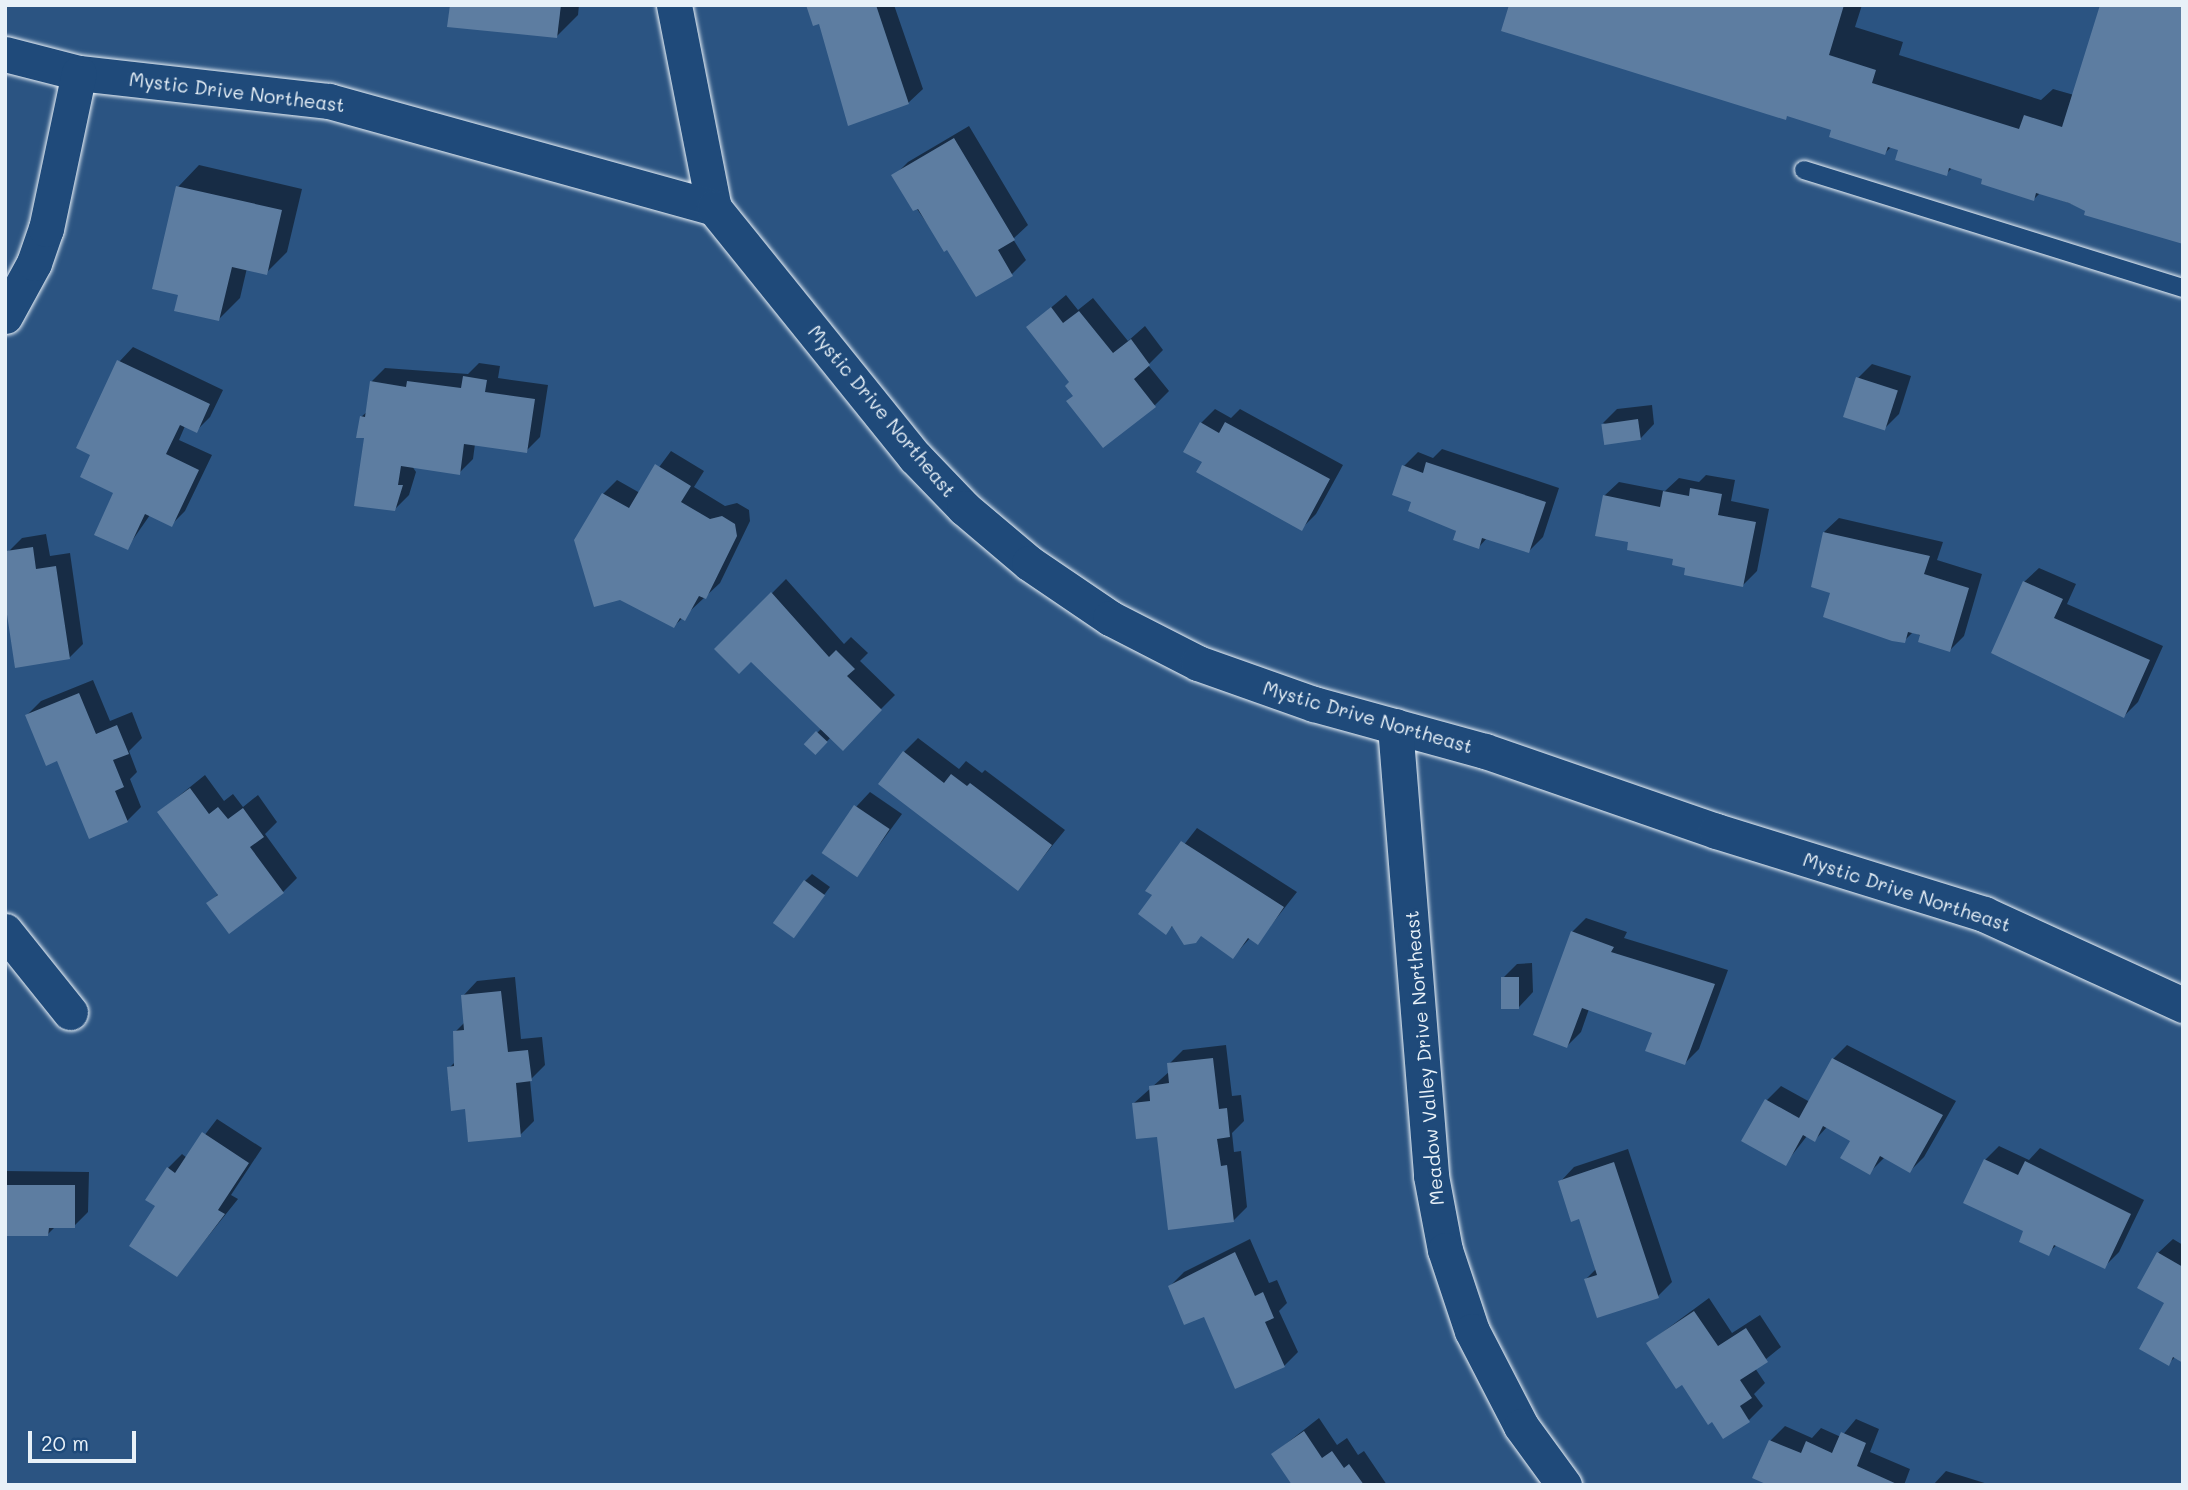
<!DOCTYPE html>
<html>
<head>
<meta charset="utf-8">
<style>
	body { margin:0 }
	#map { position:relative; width:2188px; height:1490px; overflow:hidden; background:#2b5482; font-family:Mali,sans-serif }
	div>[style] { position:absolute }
	.shadow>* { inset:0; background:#0007 }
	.building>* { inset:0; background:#5d7da1; transform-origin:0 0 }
	.roads { filter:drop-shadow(0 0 2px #e8f1f8) drop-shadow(0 0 2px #e8f1f8) }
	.service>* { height:18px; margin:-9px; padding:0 9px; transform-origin:9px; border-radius:9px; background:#1f4a7a }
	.minor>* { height:35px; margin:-17.5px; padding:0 17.5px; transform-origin:17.5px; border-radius:17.5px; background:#1f4a7a }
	span { translate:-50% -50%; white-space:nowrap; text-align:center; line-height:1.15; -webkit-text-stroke:6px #1f4a7a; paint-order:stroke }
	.street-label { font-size:19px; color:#e8f1f8 }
	.frame { position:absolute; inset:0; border:7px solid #e8f1f8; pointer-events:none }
	.scale { position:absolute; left:28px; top:1431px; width:108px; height:32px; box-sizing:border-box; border:4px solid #e8f1f8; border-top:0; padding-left:9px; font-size:21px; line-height:24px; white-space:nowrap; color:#e8f1f8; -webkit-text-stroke:5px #1f4a7a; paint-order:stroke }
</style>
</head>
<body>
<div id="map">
	<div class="shadow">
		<i style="clip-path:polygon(451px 5px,579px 5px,578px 15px,557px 36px)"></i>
		<i style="clip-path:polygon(807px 5px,894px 5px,923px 89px,908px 103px,849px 124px,820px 22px)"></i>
		<i style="clip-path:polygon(1512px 5px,1862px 5px,1855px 27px,1903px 42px,1899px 55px,2041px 100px,2053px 89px,2074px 95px,2087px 210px,2041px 192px,2034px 199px,1953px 167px,1946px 174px,1900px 149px,1892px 146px,1885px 153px,1833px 129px,1789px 114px,1785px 118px)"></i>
		<i style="clip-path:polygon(969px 126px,1028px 225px,1013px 239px,1026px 260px,1012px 274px,945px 249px,894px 176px,908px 162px)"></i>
		<i style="clip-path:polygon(199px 165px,302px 189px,287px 252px,266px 273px,247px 268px,240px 298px,218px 320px,180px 294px,178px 187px)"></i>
		<i style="clip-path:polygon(1066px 295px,1078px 310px,1093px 298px,1128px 341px,1145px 326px,1163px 350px,1148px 365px,1169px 391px,1155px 405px,1075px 395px,1072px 382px,1028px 327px)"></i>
		<i style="clip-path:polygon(133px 347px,223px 390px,210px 417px,196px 431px,185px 426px,179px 440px,212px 455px,185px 511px,171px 525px,150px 515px,127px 548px,116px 492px,92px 454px,119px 362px)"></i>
		<i style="clip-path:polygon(479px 363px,500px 366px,498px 378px,548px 385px,540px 437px,526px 451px,475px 444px,473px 459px,459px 473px,412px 466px,416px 472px,409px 495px,395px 509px,361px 417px,368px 411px,371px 382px,385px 368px,468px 374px)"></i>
		<i style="clip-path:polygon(1872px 364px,1911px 376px,1899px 414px,1885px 428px,1858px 378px)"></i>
		<i style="clip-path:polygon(1652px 405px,1654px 424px,1640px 439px,1603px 423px,1617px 409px)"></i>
		<i style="clip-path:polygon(1215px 409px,1231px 418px,1240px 409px,1343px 465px,1316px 514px,1302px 528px,1204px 461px,1201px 423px)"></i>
		<i style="clip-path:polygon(1442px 449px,1559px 488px,1543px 537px,1529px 551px,1487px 538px,1479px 547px,1413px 501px,1404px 466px,1418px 452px,1433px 458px)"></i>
		<i style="clip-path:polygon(671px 451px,704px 471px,694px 487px,725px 506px,737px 503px,749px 510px,750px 521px,720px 583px,674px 626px,603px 494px,617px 480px,640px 493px)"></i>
		<i style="clip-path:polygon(1706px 475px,1735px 480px,1731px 501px,1769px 509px,1757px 571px,1743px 585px,1631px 541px,1604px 496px,1619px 482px,1665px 491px,1679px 478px,1699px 482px)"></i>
		<i style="clip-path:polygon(1839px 518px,1943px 542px,1937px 560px,1982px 574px,1964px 636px,1950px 650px,1913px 632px,1904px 641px,1824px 532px)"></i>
		<i style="clip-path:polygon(46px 534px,50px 556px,70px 553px,83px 644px,69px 658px,5px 589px,8px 552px,22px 538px)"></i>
		<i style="clip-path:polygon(2039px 568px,2076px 584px,2067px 604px,2163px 646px,2138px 702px,2124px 716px,2024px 582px)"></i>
		<i style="clip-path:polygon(786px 579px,844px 644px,851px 637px,868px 653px,860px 661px,895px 695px,842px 748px,831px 737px,816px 753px,806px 744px,822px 728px,751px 659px,717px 649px)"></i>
		<i style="clip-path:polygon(93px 680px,110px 721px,132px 712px,142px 738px,129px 751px,137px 772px,130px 779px,141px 807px,127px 821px,58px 759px,27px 715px,41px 701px)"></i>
		<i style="clip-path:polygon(918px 738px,959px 769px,966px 761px,982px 773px,985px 770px,1065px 830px,1018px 888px,904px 752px)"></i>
		<i style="clip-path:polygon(205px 775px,224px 801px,233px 794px,243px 807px,258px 795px,277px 822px,265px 834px,297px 878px,283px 892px,209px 904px,219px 893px,159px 812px)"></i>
		<i style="clip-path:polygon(870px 792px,902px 814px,857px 875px,856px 807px)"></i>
		<i style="clip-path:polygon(1197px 828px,1297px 892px,1257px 943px,1250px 938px,1233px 957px,1202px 934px,1174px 925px,1166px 932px,1154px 895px,1148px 891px)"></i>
		<i style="clip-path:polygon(812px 874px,830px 887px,794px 935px,805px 881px)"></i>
		<i style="clip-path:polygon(1586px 918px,1627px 932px,1624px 938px,1728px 970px,1699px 1049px,1685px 1063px,1654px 1032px,1589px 1009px,1581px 1032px,1567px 1046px,1572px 932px)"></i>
		<i style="clip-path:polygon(1532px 963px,1533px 992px,1519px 1007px,1503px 978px,1517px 964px)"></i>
		<i style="clip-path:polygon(515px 977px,521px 1039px,542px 1037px,545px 1065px,530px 1080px,534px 1121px,520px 1135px,467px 1107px,449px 1068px,456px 1061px,455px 1032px,465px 1022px,463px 996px,477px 981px)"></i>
		<i style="clip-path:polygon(1226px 1045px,1232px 1096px,1241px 1095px,1244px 1121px,1232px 1133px,1234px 1152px,1241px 1151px,1247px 1207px,1233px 1221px,1134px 1103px,1170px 1071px,1169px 1064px,1183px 1050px)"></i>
		<i style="clip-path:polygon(1847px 1045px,1956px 1101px,1924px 1157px,1910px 1171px,1885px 1157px,1869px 1173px,1852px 1141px,1827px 1127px,1815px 1140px,1807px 1136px,1785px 1164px,1744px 1140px,1767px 1100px,1781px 1086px,1810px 1102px,1833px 1059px)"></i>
		<i style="clip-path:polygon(217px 1119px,262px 1148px,231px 1195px,238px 1199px,177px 1275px,168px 1168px,182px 1154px,187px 1158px)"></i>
		<i style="clip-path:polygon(1999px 1146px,2029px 1160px,2040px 1148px,2144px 1200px,2119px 1252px,2105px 1266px,2058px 1244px,2048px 1253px,2026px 1231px,1985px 1160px)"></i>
		<i style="clip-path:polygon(1628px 1149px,1672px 1282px,1658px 1296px,1586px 1279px,1596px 1269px,1580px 1217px,1560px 1182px,1574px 1167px)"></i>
		<i style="clip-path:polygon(5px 1171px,89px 1172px,88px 1212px,74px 1226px,56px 1226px,48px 1234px,5px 1234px)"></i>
		<i style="clip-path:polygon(1250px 1239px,1269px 1283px,1277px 1280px,1287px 1303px,1279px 1311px,1298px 1352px,1284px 1366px,1170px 1286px,1184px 1272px)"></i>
		<i style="clip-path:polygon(2173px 1239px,2183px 1245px,2183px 1361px,2175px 1357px,2168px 1364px,2167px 1302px,2158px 1253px)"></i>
		<i style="clip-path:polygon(1709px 1298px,1732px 1333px,1760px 1315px,1781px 1347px,1755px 1368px,1765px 1383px,1754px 1394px,1763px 1406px,1749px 1420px,1682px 1383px,1648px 1343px)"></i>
		<i style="clip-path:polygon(1319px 1418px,1337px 1445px,1347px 1438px,1358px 1455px,1364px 1451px,1387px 1485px,1295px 1485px,1273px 1454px)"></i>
		<i style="clip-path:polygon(1856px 1419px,1879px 1429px,1870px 1452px,1910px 1469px,1904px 1485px,1772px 1485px,1755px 1477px,1771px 1440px,1785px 1426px,1812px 1438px,1821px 1428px,1841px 1437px)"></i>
		<i style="clip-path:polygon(1946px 1471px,1991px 1485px,1933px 1485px)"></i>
	</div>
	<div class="building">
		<i style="clip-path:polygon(450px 5px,561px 5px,557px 38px,447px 27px)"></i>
		<i style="clip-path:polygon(806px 5px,876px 5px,909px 104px,848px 126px,819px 24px,813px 26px)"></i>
		<i style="clip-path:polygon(1509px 5px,1844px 5px,1829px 55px,1876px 70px,1872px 83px,2019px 129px,2024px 115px,2062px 127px,2100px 5px,2183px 5px,2183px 244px,2084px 215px,2085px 211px,2069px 203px,2036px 193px,2034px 201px,1981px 184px,1982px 179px,1949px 168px,1947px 176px,1895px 160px,1898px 150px,1888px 147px,1885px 155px,1829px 137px,1831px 130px,1787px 116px,1786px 120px,1501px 31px)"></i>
		<i style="clip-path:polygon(954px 138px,1015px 240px,998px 250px,1013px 276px,976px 297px,947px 250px,944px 252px,918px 209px,913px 211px,891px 175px)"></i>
		<i style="clip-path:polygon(176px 186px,282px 210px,267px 275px,232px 267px,219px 321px,174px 311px,178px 295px,152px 289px)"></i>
		<i style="clip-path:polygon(1051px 307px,1063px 323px,1079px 311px,1113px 353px,1131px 339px,1150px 365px,1134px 379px,1156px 407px,1103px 448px,1066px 401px,1073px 396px,1065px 386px,1069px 382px,1026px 327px)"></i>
		<i style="clip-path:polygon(117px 360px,210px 404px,197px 433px,180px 425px,166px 454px,199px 470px,172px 527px,145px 514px,128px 550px,94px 535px,113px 493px,80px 477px,90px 455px,76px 448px)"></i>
		<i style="clip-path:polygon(463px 376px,487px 380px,485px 392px,535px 399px,527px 453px,464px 444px,460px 475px,401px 466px,398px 485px,403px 485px,395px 511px,354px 506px,364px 438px,356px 438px,360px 416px,365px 417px,370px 381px,406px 387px,407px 381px,461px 388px)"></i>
		<i style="left:1856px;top:377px;width:44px;height:42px;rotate:18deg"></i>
		<i style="left:1638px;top:419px;width:21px;height:37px;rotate:82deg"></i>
		<i style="clip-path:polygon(1200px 422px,1219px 433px,1225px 422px,1330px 479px,1302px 531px,1196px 472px,1202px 462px,1183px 452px)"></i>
		<i style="clip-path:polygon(1426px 462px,1546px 502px,1529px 553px,1482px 538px,1479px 549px,1453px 540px,1456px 531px,1408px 511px,1411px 502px,1392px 495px,1402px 465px,1423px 473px)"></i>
		<i style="clip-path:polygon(655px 464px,691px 486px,681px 502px,710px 519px,722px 516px,735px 524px,737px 536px,706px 599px,699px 596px,685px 621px,680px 618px,674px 628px,620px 600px,594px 607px,574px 540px,602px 493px,629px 508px)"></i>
		<i style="clip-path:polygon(1690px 488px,1722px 494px,1718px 515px,1756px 522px,1743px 587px,1684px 575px,1685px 568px,1672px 565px,1673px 559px,1627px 550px,1628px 542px,1595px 536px,1603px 495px,1660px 507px,1663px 491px,1689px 496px)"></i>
		<i style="clip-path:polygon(1823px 532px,1930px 556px,1924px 574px,1969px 588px,1950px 652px,1918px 642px,1920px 635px,1908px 632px,1905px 643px,1892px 641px,1823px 617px,1830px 593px,1811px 587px)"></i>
		<i style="clip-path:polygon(33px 547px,36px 569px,56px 566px,70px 659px,15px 668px,5px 601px,6px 551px)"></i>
		<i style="clip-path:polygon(2023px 581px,2063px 599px,2054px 618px,2150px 660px,2124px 718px,1991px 653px)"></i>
		<i style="clip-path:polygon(771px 592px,829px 657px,836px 650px,855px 669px,847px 676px,882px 710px,843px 751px,751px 662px,739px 674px,714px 649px)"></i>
		<i style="clip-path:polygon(79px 693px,96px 734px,117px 725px,129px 754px,113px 760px,124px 787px,115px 791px,128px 822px,89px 839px,57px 761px,46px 766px,25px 715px)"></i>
		<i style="left:816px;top:731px;width:16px;height:18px;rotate:43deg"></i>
		<i style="clip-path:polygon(903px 751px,944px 783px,951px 774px,967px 786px,970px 783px,1052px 845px,1018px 891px,878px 784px)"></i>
		<i style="clip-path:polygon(190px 788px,209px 814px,218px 807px,228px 819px,243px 808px,264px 837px,250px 847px,284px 893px,229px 934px,206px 903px,218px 895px,157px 812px)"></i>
		<i style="left:854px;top:805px;width:43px;height:58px;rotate:34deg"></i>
		<i style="clip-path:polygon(1181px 841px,1284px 907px,1258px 945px,1248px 938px,1233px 959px,1201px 936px,1196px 943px,1184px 945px,1172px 926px,1166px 935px,1138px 914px,1152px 895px,1145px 891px)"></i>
		<i style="left:804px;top:880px;width:26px;height:53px;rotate:36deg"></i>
		<i style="clip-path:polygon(1571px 931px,1614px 947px,1611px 952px,1715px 984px,1685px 1065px,1645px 1051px,1652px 1033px,1582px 1008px,1567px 1048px,1533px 1035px)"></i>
		<i style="left:1501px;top:977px;width:18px;height:32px"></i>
		<i style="clip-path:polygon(501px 991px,508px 1052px,528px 1050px,532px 1081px,516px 1083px,521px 1137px,468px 1142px,465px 1109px,451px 1111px,447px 1067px,454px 1066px,453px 1031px,464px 1030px,461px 995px)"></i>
		<i style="clip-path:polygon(1213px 1058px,1219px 1109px,1227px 1108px,1230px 1137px,1217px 1139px,1221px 1166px,1227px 1165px,1234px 1222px,1168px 1230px,1157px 1137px,1136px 1139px,1132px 1103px,1150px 1101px,1149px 1086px,1169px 1083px,1167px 1063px)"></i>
		<i style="clip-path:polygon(1832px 1058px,1943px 1115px,1910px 1173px,1880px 1156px,1870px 1175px,1840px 1158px,1850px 1141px,1823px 1126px,1815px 1142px,1803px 1135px,1786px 1166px,1741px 1141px,1765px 1099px,1799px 1118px)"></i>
		<i style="clip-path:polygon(202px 1132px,249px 1163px,218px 1210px,225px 1214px,177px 1277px,129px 1246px,155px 1206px,145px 1200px,167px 1167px,175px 1173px)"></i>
		<i style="clip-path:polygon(1984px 1159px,2018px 1175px,2025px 1161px,2131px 1214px,2105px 1269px,2054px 1245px,2049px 1256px,2019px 1242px,2023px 1231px,1963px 1203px)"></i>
		<i style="clip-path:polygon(1614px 1162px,1659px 1298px,1597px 1318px,1584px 1279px,1597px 1275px,1579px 1219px,1571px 1222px,1558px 1181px)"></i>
		<i style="clip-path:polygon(5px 1185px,75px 1185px,75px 1228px,49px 1228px,48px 1236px,5px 1236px)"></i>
		<i style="clip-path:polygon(1235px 1252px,1255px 1296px,1263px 1292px,1274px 1318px,1265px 1322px,1285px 1367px,1235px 1389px,1204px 1317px,1184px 1325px,1168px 1286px)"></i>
		<i style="clip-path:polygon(2157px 1252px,2183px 1267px,2183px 1363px,2173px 1357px,2169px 1366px,2139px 1349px,2164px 1303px,2137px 1288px)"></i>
		<i style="clip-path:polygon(1694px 1311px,1718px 1346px,1746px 1328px,1768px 1362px,1740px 1380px,1752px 1398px,1740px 1406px,1750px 1422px,1723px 1439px,1712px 1422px,1708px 1425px,1682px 1385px,1676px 1389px,1646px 1343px)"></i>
		<i style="clip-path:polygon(1304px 1431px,1322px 1458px,1332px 1451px,1344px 1468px,1349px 1464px,1364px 1485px,1292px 1485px,1271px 1454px)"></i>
		<i style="clip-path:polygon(1841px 1432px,1866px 1443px,1857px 1466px,1899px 1485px,1768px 1485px,1752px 1478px,1769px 1440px,1801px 1453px,1806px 1441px,1832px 1453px)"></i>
	</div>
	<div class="roads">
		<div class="service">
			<i style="left:1804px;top:170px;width:397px;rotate:17.3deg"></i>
		</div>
		<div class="minor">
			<i style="left:674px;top:5px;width:207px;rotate:78.9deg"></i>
			<i style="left:5px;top:54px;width:76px;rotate:14.4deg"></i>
			<i style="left:79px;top:73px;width:252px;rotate:6.4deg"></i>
			<i style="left:329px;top:101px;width:400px;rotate:15.5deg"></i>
			<i style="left:714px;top:208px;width:320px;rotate:51.1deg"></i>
			<i style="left:915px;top:457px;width:71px;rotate:46.1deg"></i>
			<i style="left:964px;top:508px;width:85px;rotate:40.2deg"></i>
			<i style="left:1029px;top:563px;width:98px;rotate:34.2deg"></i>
			<i style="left:1110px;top:618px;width:99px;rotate:27.1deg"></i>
			<i style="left:1198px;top:663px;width:123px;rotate:19.5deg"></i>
			<i style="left:1314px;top:704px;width:177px;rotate:15.4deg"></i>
			<i style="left:1485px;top:751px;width:244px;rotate:19.1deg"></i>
			<i style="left:1716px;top:831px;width:281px;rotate:17.2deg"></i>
			<i style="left:1984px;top:914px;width:219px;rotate:24.6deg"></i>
			<i style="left:5px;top:316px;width:60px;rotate:-61.3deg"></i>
			<i style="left:34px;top:263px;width:36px;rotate:-71deg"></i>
			<i style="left:46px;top:229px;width:159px;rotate:-78.1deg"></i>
			<i style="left:1395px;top:726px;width:451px;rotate:85.4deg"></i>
			<i style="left:1431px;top:1176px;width:75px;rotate:79.3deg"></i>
			<i style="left:1445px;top:1250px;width:85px;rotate:71.6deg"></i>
			<i style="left:1472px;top:1331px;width:107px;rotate:62.7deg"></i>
			<i style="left:1521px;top:1426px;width:73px;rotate:53.9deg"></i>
			<i style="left:5px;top:931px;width:104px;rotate:51.3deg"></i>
		</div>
	</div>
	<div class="street-label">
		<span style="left:237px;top:92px;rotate:7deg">Mystic Drive Northeast</span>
		<span style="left:882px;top:411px;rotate:50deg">Mystic Drive Northeast</span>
		<span style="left:1368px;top:717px;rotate:16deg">Mystic Drive Northeast</span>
		<span style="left:1907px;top:892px;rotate:18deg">Mystic Drive Northeast</span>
		<span style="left:1424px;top:1058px;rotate:-95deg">Meadow Valley Drive Northeast</span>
	</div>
	<div class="frame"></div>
	<div class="scale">20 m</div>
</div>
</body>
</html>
